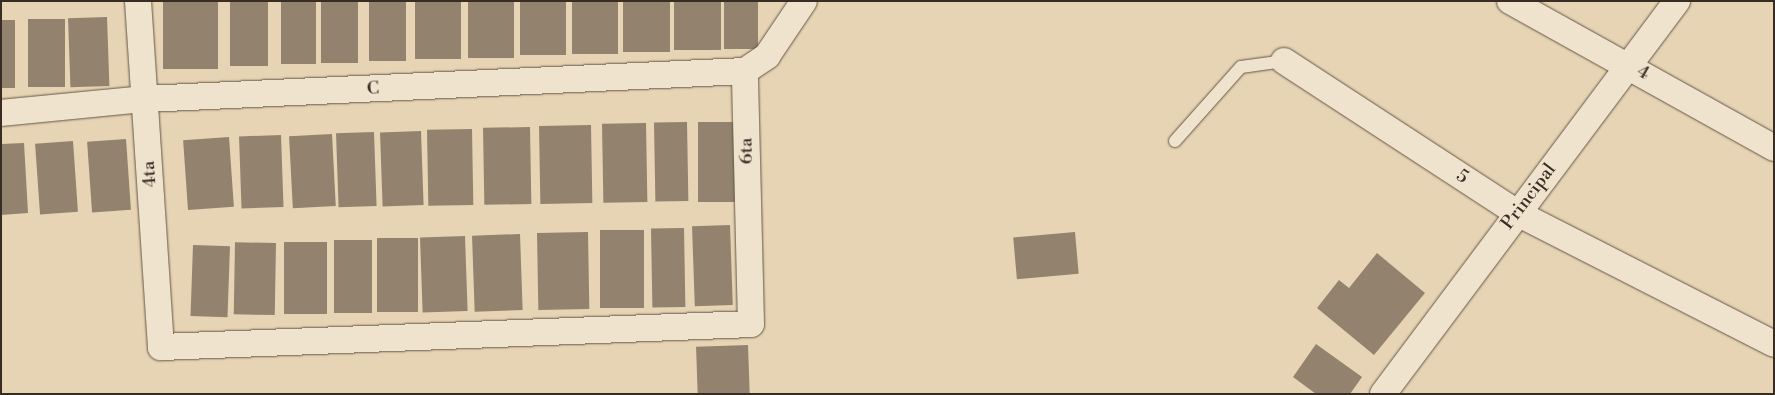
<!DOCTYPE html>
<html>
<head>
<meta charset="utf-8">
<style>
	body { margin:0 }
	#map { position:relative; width:1775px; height:395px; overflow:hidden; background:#e7d4b4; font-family:"Libre Bodoni",serif }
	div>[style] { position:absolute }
	.building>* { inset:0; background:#93836e; transform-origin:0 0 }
	.roads { filter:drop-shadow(0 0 1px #645647) drop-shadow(0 0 1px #645647) }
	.lane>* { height:12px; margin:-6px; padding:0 6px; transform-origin:6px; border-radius:6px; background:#efe3ce }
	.street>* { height:26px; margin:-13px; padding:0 13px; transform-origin:13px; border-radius:13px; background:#efe3ce }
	span { translate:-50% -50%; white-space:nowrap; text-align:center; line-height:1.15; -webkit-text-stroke:4px #efe3ce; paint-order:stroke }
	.street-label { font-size:18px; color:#392c23 }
	.frame { position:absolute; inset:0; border:2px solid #392c23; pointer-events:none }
</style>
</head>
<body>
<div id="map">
	<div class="building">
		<i style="left:163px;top:1px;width:55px;height:68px"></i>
		<i style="left:230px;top:1px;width:38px;height:65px"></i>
		<i style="left:281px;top:1px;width:35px;height:63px"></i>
		<i style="left:321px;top:1px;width:37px;height:62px"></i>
		<i style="left:369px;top:1px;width:37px;height:60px"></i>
		<i style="left:415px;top:1px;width:46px;height:58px"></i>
		<i style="left:468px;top:1px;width:46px;height:57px"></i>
		<i style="left:520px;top:1px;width:46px;height:54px"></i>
		<i style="left:572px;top:1px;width:46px;height:53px"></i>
		<i style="left:623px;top:1px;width:47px;height:51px"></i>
		<i style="left:674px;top:1px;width:47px;height:49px"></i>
		<i style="left:724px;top:1px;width:34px;height:48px"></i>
		<i style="left:107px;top:17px;width:69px;height:39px;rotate:88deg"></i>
		<i style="left:28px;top:19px;width:37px;height:68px"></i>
		<i style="left:1px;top:20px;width:14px;height:68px"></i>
		<i style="left:687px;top:122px;width:79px;height:33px;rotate:89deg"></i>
		<i style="left:698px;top:122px;width:37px;height:80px"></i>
		<i style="left:646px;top:123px;width:79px;height:44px;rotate:89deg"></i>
		<i style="left:591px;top:125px;width:78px;height:52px;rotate:89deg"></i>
		<i style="left:530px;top:127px;width:77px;height:47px;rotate:89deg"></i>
		<i style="left:472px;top:129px;width:76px;height:45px;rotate:89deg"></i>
		<i style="left:421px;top:131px;width:74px;height:41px;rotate:88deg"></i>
		<i style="left:374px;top:132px;width:74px;height:38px;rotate:88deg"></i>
		<i style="left:332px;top:134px;width:72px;height:43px;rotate:87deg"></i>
		<i style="left:281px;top:135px;width:72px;height:42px;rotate:88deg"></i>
		<i style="left:229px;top:137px;width:70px;height:46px;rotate:86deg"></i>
		<i style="left:126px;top:139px;width:71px;height:39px;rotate:86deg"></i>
		<i style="left:73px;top:141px;width:71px;height:38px;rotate:86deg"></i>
		<i style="clip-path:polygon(24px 143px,28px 213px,1px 215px,1px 144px)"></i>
		<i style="left:730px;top:225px;width:80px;height:38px;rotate:88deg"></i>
		<i style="left:684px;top:228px;width:79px;height:33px;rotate:89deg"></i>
		<i style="left:600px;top:230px;width:44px;height:78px"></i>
		<i style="left:588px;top:232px;width:77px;height:51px;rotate:89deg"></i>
		<i style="left:1075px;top:232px;width:42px;height:62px;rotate:85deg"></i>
		<i style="left:520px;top:234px;width:76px;height:48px;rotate:88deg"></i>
		<i style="left:465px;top:236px;width:75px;height:45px;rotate:88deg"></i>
		<i style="left:377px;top:238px;width:41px;height:74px"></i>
		<i style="left:334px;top:240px;width:38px;height:73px"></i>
		<i style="left:284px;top:242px;width:43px;height:72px"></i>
		<i style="left:276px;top:243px;width:72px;height:41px;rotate:91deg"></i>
		<i style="left:193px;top:245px;width:37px;height:71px;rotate:2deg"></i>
		<i style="clip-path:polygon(1377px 253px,1425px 293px,1374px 355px,1317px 308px,1339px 280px,1349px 288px)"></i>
		<i style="clip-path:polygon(1316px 344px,1362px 377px,1350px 394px,1316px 394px,1293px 377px)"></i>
		<i style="left:748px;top:345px;width:49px;height:52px;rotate:88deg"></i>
	</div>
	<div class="roads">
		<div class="lane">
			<i style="left:1175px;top:141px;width:99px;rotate:-48.3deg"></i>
			<i style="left:1241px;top:67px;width:43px;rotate:-7.9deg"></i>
		</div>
		<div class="street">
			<i style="left:138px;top:1px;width:347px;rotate:86.2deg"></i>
			<i style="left:161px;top:347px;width:590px;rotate:-2.23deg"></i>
			<i style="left:751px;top:324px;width:253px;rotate:-91.4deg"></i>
			<i style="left:745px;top:71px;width:27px;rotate:-34deg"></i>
			<i style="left:767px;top:56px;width:66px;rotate:-56.1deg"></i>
			<i style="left:1510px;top:1px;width:302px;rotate:29.1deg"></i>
			<i style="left:1284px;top:61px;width:278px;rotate:33.1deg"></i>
			<i style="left:1517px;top:213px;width:288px;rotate:27deg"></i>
			<i style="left:1px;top:113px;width:145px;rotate:-5.6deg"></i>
			<i style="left:145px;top:99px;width:601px;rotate:-2.67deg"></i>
			<i style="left:1383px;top:394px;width:491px;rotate:-53.2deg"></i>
		</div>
	</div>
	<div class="street-label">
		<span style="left:1643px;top:73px;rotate:30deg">4</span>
		<span style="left:373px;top:89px;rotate:-3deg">C</span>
		<span style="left:747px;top:151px;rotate:-91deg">6ta</span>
		<span style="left:150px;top:174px;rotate:-94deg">4ta</span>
		<span style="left:1462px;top:177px;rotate:33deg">5</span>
		<span style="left:1529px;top:197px;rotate:-53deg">Principal</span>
	</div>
	<div class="frame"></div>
</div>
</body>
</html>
